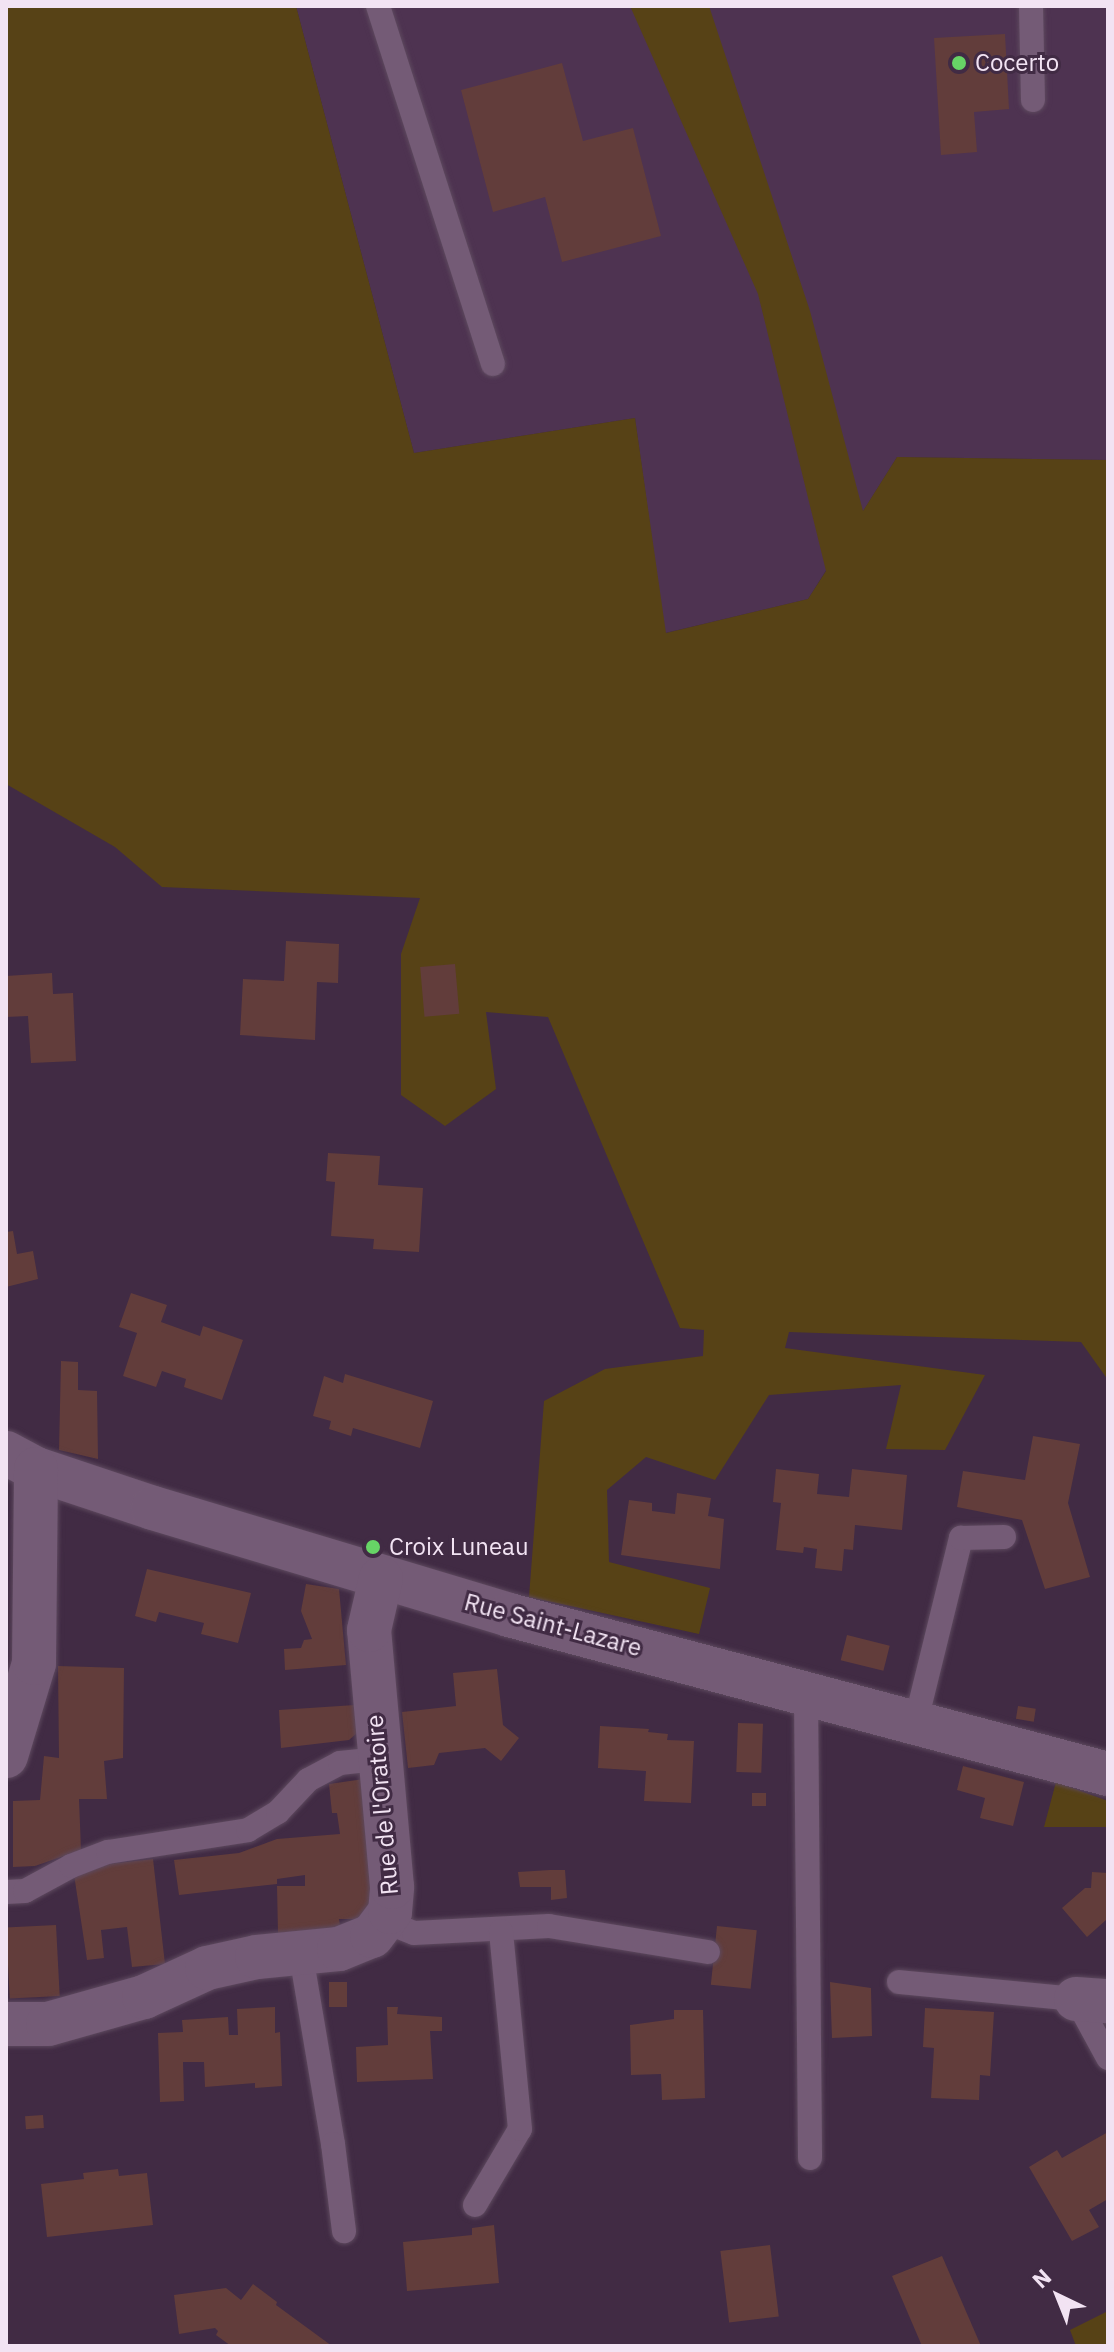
<!DOCTYPE html>
<html>
<head>
<meta charset="utf-8">
<style>
	body { margin:0 }
	#map { position:relative; width:1114px; height:2352px; overflow:hidden; background:#412b44; font-family:"IBM Plex Sans",sans-serif }
	div>[style] { position:absolute }
	.built>* { inset:0; background:#4e3351 }
	.green>* { inset:0; background:#574216 }
	.building>* { inset:0; background:#623d3b; transform-origin:0 0 }
	.roads { filter:drop-shadow(0 0 2px #5d495e) drop-shadow(0 0 2px #5d495e) }
	.lane>* { height:24px; margin:-12px; padding:0 12px; transform-origin:12px; border-radius:12px; background:#745b76 }
	.street>* { height:44px; margin:-22px; padding:0 22px; transform-origin:22px; border-radius:22px; background:#745b76 }
	.dots>* { width:22px; height:22px; translate:-50% -50%; box-sizing:border-box; border:4px solid #412b44; border-radius:50% }
	span { translate:-50% -50%; white-space:nowrap; text-align:center; line-height:1.15; -webkit-text-stroke:6px #412b44; paint-order:stroke }
	.poi-label { font-size:24px; color:#f2e3f3 }
	.left { translate:0 -50%; text-align:left }
	.street-label { font-size:24px; color:#f2e3f3 }
	.frame { position:absolute; inset:0; border:8px solid #f2e3f3; pointer-events:none }
	.north { position:absolute; left:1018px; top:2256px; width:80px; height:80px; -webkit-text-stroke:6px #412b44; paint-order:stroke; rotate:317deg; font-size:22px; font-weight:700; line-height:32px; text-align:center; color:#f2e3f3 }
	.north::after { content:''; display:block; margin:auto; width:28px; height:36px; background:#f2e3f3; clip-path:polygon(50% 0,100% 100%,50% 72%,0 100%) }
</style>
</head>
<body>
<div id="map">
	<div class="built">
		<i style="clip-path:polygon(296px 6px,1108px 6px,1108px 460px,897px 457px,808px 599px,665px 633px,635px 418px,414px 453px)"></i>
	</div>
	<div class="green">
		<i style="clip-path:polygon(6px 6px,296px 6px,414px 453px,635px 418px,666px 633px,808px 599px,826px 571px,758px 294px,630px 6px,709px 6px,810px 311px,863px 511px,897px 457px,1108px 460px,1108px 1380px,1081px 1342px,789px 1332px,785px 1348px,985px 1375px,945px 1450px,886px 1449px,901px 1385px,769px 1395px,715px 1480px,646px 1457px,607px 1490px,609px 1562px,710px 1588px,699px 1634px,529px 1597px,544px 1401px,605px 1369px,703px 1356px,704px 1330px,680px 1328px,548px 1017px,486px 1012px,496px 1089px,445px 1126px,401px 1095px,401px 954px,420px 898px,162px 887px,115px 847px,6px 784px)"></i>
		<i style="clip-path:polygon(1056px 1782px,1108px 1801px,1108px 1827px,1044px 1827px)"></i>
		<i style="clip-path:polygon(1108px 2311px,1108px 2346px,1076px 2346px,1070px 2330px)"></i>
	</div>
	<div class="building">
		<i style="clip-path:polygon(1005px 34px,1009px 109px,974px 112px,977px 152px,941px 155px,934px 38px)"></i>
		<i style="clip-path:polygon(562px 63px,583px 141px,633px 128px,661px 236px,562px 262px,545px 197px,493px 212px,461px 90px)"></i>
		<i style="clip-path:polygon(286px 941px,339px 944px,338px 983px,317px 982px,315px 1040px,240px 1035px,243px 979px,284px 981px)"></i>
		<i style="left:455px;top:964px;width:50px;height:35px;rotate:85deg"></i>
		<i style="clip-path:polygon(52px 973px,53px 994px,73px 993px,76px 1061px,31px 1063px,28px 1016px,6px 1017px,6px 976px)"></i>
		<i style="clip-path:polygon(328px 1153px,380px 1156px,378px 1185px,423px 1188px,419px 1252px,373px 1249px,374px 1239px,331px 1236px,335px 1182px,326px 1181px)"></i>
		<i style="clip-path:polygon(13px 1231px,17px 1254px,33px 1251px,38px 1279px,6px 1287px,6px 1232px)"></i>
		<i style="clip-path:polygon(131px 1293px,167px 1305px,161px 1322px,200px 1336px,203px 1326px,243px 1340px,222px 1400px,184px 1387px,186px 1379px,162px 1371px,156px 1387px,123px 1376px,137px 1333px,119px 1327px)"></i>
		<i style="clip-path:polygon(61px 1361px,78px 1362px,78px 1390px,97px 1391px,98px 1459px,59px 1450px)"></i>
		<i style="clip-path:polygon(345px 1374px,433px 1401px,420px 1448px,353px 1428px,351px 1436px,329px 1429px,331px 1421px,313px 1416px,324px 1376px,343px 1383px)"></i>
		<i style="clip-path:polygon(1033px 1436px,1080px 1444px,1068px 1503px,1090px 1577px,1045px 1589px,1022px 1520px,957px 1507px,963px 1471px,1025px 1480px)"></i>
		<i style="clip-path:polygon(776px 1469px,819px 1474px,817px 1494px,849px 1497px,852px 1469px,907px 1475px,902px 1530px,855px 1525px,853px 1550px,844px 1549px,842px 1571px,815px 1568px,817px 1549px,804px 1547px,803px 1553px,776px 1550px,781px 1503px,773px 1502px)"></i>
		<i style="clip-path:polygon(677px 1493px,711px 1498px,708px 1516px,724px 1519px,720px 1569px,621px 1555px,629px 1500px,652px 1503px,652px 1511px,675px 1514px)"></i>
		<i style="clip-path:polygon(147px 1569px,251px 1593px,238px 1643px,201px 1634px,204px 1623px,159px 1612px,156px 1622px,135px 1616px)"></i>
		<i style="clip-path:polygon(306px 1584px,339px 1589px,346px 1665px,285px 1670px,284px 1649px,301px 1648px,304px 1640px,312px 1639px,301px 1611px)"></i>
		<i style="left:847px;top:1635px;width:44px;height:26px;rotate:14deg"></i>
		<i style="clip-path:polygon(58px 1666px,124px 1668px,123px 1758px,104px 1761px,107px 1799px,79px 1799px,81px 1850px,35px 1866px,13px 1867px,13px 1801px,40px 1800px,44px 1756px,59px 1758px)"></i>
		<i style="clip-path:polygon(497px 1669px,503px 1725px,519px 1738px,501px 1761px,485px 1748px,439px 1753px,434px 1765px,408px 1768px,402px 1712px,456px 1706px,453px 1673px)"></i>
		<i style="clip-path:polygon(355px 1705px,357px 1733px,349px 1740px,281px 1748px,279px 1710px)"></i>
		<i style="left:1018px;top:1706px;width:18px;height:13px;rotate:9deg"></i>
		<i style="left:738px;top:1723px;width:25px;height:49px;rotate:2deg"></i>
		<i style="clip-path:polygon(600px 1726px,649px 1729px,648px 1732px,668px 1734px,667px 1740px,694px 1741px,691px 1803px,644px 1801px,646px 1771px,598px 1768px)"></i>
		<i style="clip-path:polygon(963px 1766px,1024px 1782px,1013px 1826px,980px 1818px,985px 1798px,957px 1790px)"></i>
		<i style="clip-path:polygon(364px 1779px,371px 1838px,370px 1919px,339px 1919px,341px 1932px,278px 1933px,277px 1886px,305px 1886px,305px 1875px,277px 1879px,277px 1884px,179px 1895px,174px 1860px,239px 1853px,277px 1839px,340px 1834px,337px 1813px,332px 1813px,329px 1784px)"></i>
		<i style="left:752px;top:1793px;width:14px;height:13px"></i>
		<i style="clip-path:polygon(153px 1859px,165px 1964px,132px 1967px,127px 1927px,101px 1930px,104px 1958px,87px 1960px,73px 1868px)"></i>
		<i style="clip-path:polygon(550px 1870px,565px 1870px,567px 1898px,551px 1900px,551px 1887px,520px 1887px,518px 1872px)"></i>
		<i style="clip-path:polygon(1092px 1872px,1108px 1873px,1108px 1909px,1106px 1920px,1087px 1937px,1062px 1908px,1085px 1888px,1091px 1888px)"></i>
		<i style="left:56px;top:1925px;width:71px;height:50px;rotate:87deg"></i>
		<i style="left:717px;top:1926px;width:40px;height:59px;rotate:6deg"></i>
		<i style="left:329px;top:1982px;width:18px;height:25px"></i>
		<i style="clip-path:polygon(830px 1982px,871px 1988px,872px 2036px,832px 2038px)"></i>
		<i style="clip-path:polygon(275px 2007px,275px 2033px,280px 2032px,282px 2086px,255px 2088px,255px 2083px,205px 2087px,204px 2062px,183px 2062px,184px 2101px,160px 2102px,158px 2033px,183px 2032px,182px 2020px,228px 2017px,229px 2035px,238px 2035px,237px 2009px)"></i>
		<i style="clip-path:polygon(387px 2007px,398px 2007px,397px 2014px,442px 2017px,442px 2031px,430px 2031px,433px 2079px,357px 2082px,356px 2047px,388px 2045px)"></i>
		<i style="clip-path:polygon(925px 2008px,994px 2012px,990px 2076px,980px 2075px,979px 2100px,931px 2098px,934px 2048px,923px 2047px)"></i>
		<i style="clip-path:polygon(674px 2010px,703px 2010px,705px 2098px,662px 2100px,661px 2074px,631px 2075px,630px 2025px,674px 2019px)"></i>
		<i style="left:43px;top:2115px;width:13px;height:18px;rotate:86deg"></i>
		<i style="clip-path:polygon(1108px 2132px,1108px 2199px,1089px 2210px,1099px 2227px,1072px 2241px,1029px 2167px,1057px 2150px,1062px 2158px)"></i>
		<i style="clip-path:polygon(118px 2169px,119px 2176px,147px 2173px,153px 2225px,47px 2237px,41px 2184px,84px 2179px,83px 2173px)"></i>
		<i style="clip-path:polygon(494px 2225px,499px 2283px,407px 2291px,403px 2242px,472px 2235px,472px 2228px)"></i>
		<i style="left:770px;top:2245px;width:72px;height:50px;rotate:83deg"></i>
		<i style="clip-path:polygon(942px 2256px,981px 2346px,922px 2346px,892px 2276px)"></i>
		<i style="clip-path:polygon(253px 2284px,277px 2302px,276px 2305px,332px 2346px,231px 2346px,216px 2335px,218px 2331px,215px 2328px,179px 2334px,174px 2295px,226px 2288px,241px 2300px)"></i>
	</div>
	<div class="roads">
		<div class="lane">
			<i style="left:378px;top:6px;width:376px;rotate:72.2deg"></i>
			<i style="left:1031px;top:6px;width:94px;rotate:88.8deg"></i>
			<i style="left:806px;top:1694px;width:464px;rotate:89.5deg"></i>
			<i style="left:915px;top:1725px;width:193px;rotate:-76.2deg"></i>
			<i style="left:961px;top:1538px;width:43px;rotate:-1.3deg"></i>
			<i style="left:6px;top:1892px;width:19px;rotate:-3deg"></i>
			<i style="left:25px;top:1891px;width:52px;rotate:-28.5deg"></i>
			<i style="left:71px;top:1866px;width:40px;rotate:-21deg"></i>
			<i style="left:108px;top:1852px;width:142px;rotate:-8.9deg"></i>
			<i style="left:248px;top:1830px;width:35px;rotate:-31deg"></i>
			<i style="left:278px;top:1812px;width:44px;rotate:-46.8deg"></i>
			<i style="left:308px;top:1780px;width:36px;rotate:-28deg"></i>
			<i style="left:340px;top:1763px;width:39px;rotate:-6deg"></i>
			<i style="left:384px;top:1921px;width:32px;rotate:22deg"></i>
			<i style="left:414px;top:1933px;width:135px;rotate:-3deg"></i>
			<i style="left:549px;top:1926px;width:161px;rotate:9.3deg"></i>
			<i style="left:301px;top:1955px;width:192px;rotate:80.4deg"></i>
			<i style="left:333px;top:2144px;width:88px;rotate:82.8deg"></i>
			<i style="left:899px;top:1982px;width:178px;rotate:5.5deg"></i>
			<i style="left:1076px;top:1999px;width:67px;rotate:61.5deg"></i>
			<i style="left:475px;top:2205px;width:88px;rotate:-59.4deg"></i>
			<i style="left:520px;top:2129px;width:199px;rotate:-95.5deg"></i>
		</div>
		<div class="street">
			<i style="left:6px;top:1453px;width:34px;rotate:28deg"></i>
			<i style="left:36px;top:1469px;width:123px;rotate:18.4deg"></i>
			<i style="left:153px;top:1508px;width:372px;rotate:16.7deg"></i>
			<i style="left:509px;top:1615px;width:620px;rotate:14.87deg"></i>
			<i style="left:6px;top:1756px;width:97px;rotate:-73.2deg"></i>
			<i style="left:34px;top:1663px;width:194px;rotate:-89.4deg"></i>
			<i style="left:1076px;top:1999px;width:32px;rotate:4deg"></i>
			<i style="left:6px;top:2024px;width:42px"></i>
			<i style="left:48px;top:2024px;width:100px;rotate:-15.7deg"></i>
			<i style="left:144px;top:1997px;width:69px;rotate:-24.7deg"></i>
			<i style="left:207px;top:1968px;width:51px;rotate:-12.4deg"></i>
			<i style="left:257px;top:1957px;width:82px;rotate:-5.6deg"></i>
			<i style="left:339px;top:1949px;width:35px;rotate:-22deg"></i>
			<i style="left:372px;top:1936px;width:30px;rotate:-53deg"></i>
			<i style="left:390px;top:1912px;width:25px;rotate:-85deg"></i>
			<i style="left:392px;top:1887px;width:258px;rotate:-95.1deg"></i>
			<i style="left:369px;top:1630px;width:53px;rotate:-77deg"></i>
		</div>
	</div>
	<div class="dots">
		<i style="left:959px;top:63px;background:#67d466"></i>
		<i style="left:373px;top:1547px;background:#67d466"></i>
	</div>
	<div class="poi-label">
		<span class="left" style="left:975px;top:63px">Cocerto</span>
		<span class="left" style="left:389px;top:1547px">Croix Luneau</span>
	</div>
	<div class="street-label">
		<span style="left:553px;top:1625px;rotate:15deg">Rue Saint-Lazare</span>
		<span style="left:382px;top:1805px;rotate:-95deg">Rue de l'Oratoire</span>
	</div>
	<div class="frame"></div>
	<div class="north">N</div>
</div>
</body>
</html>
